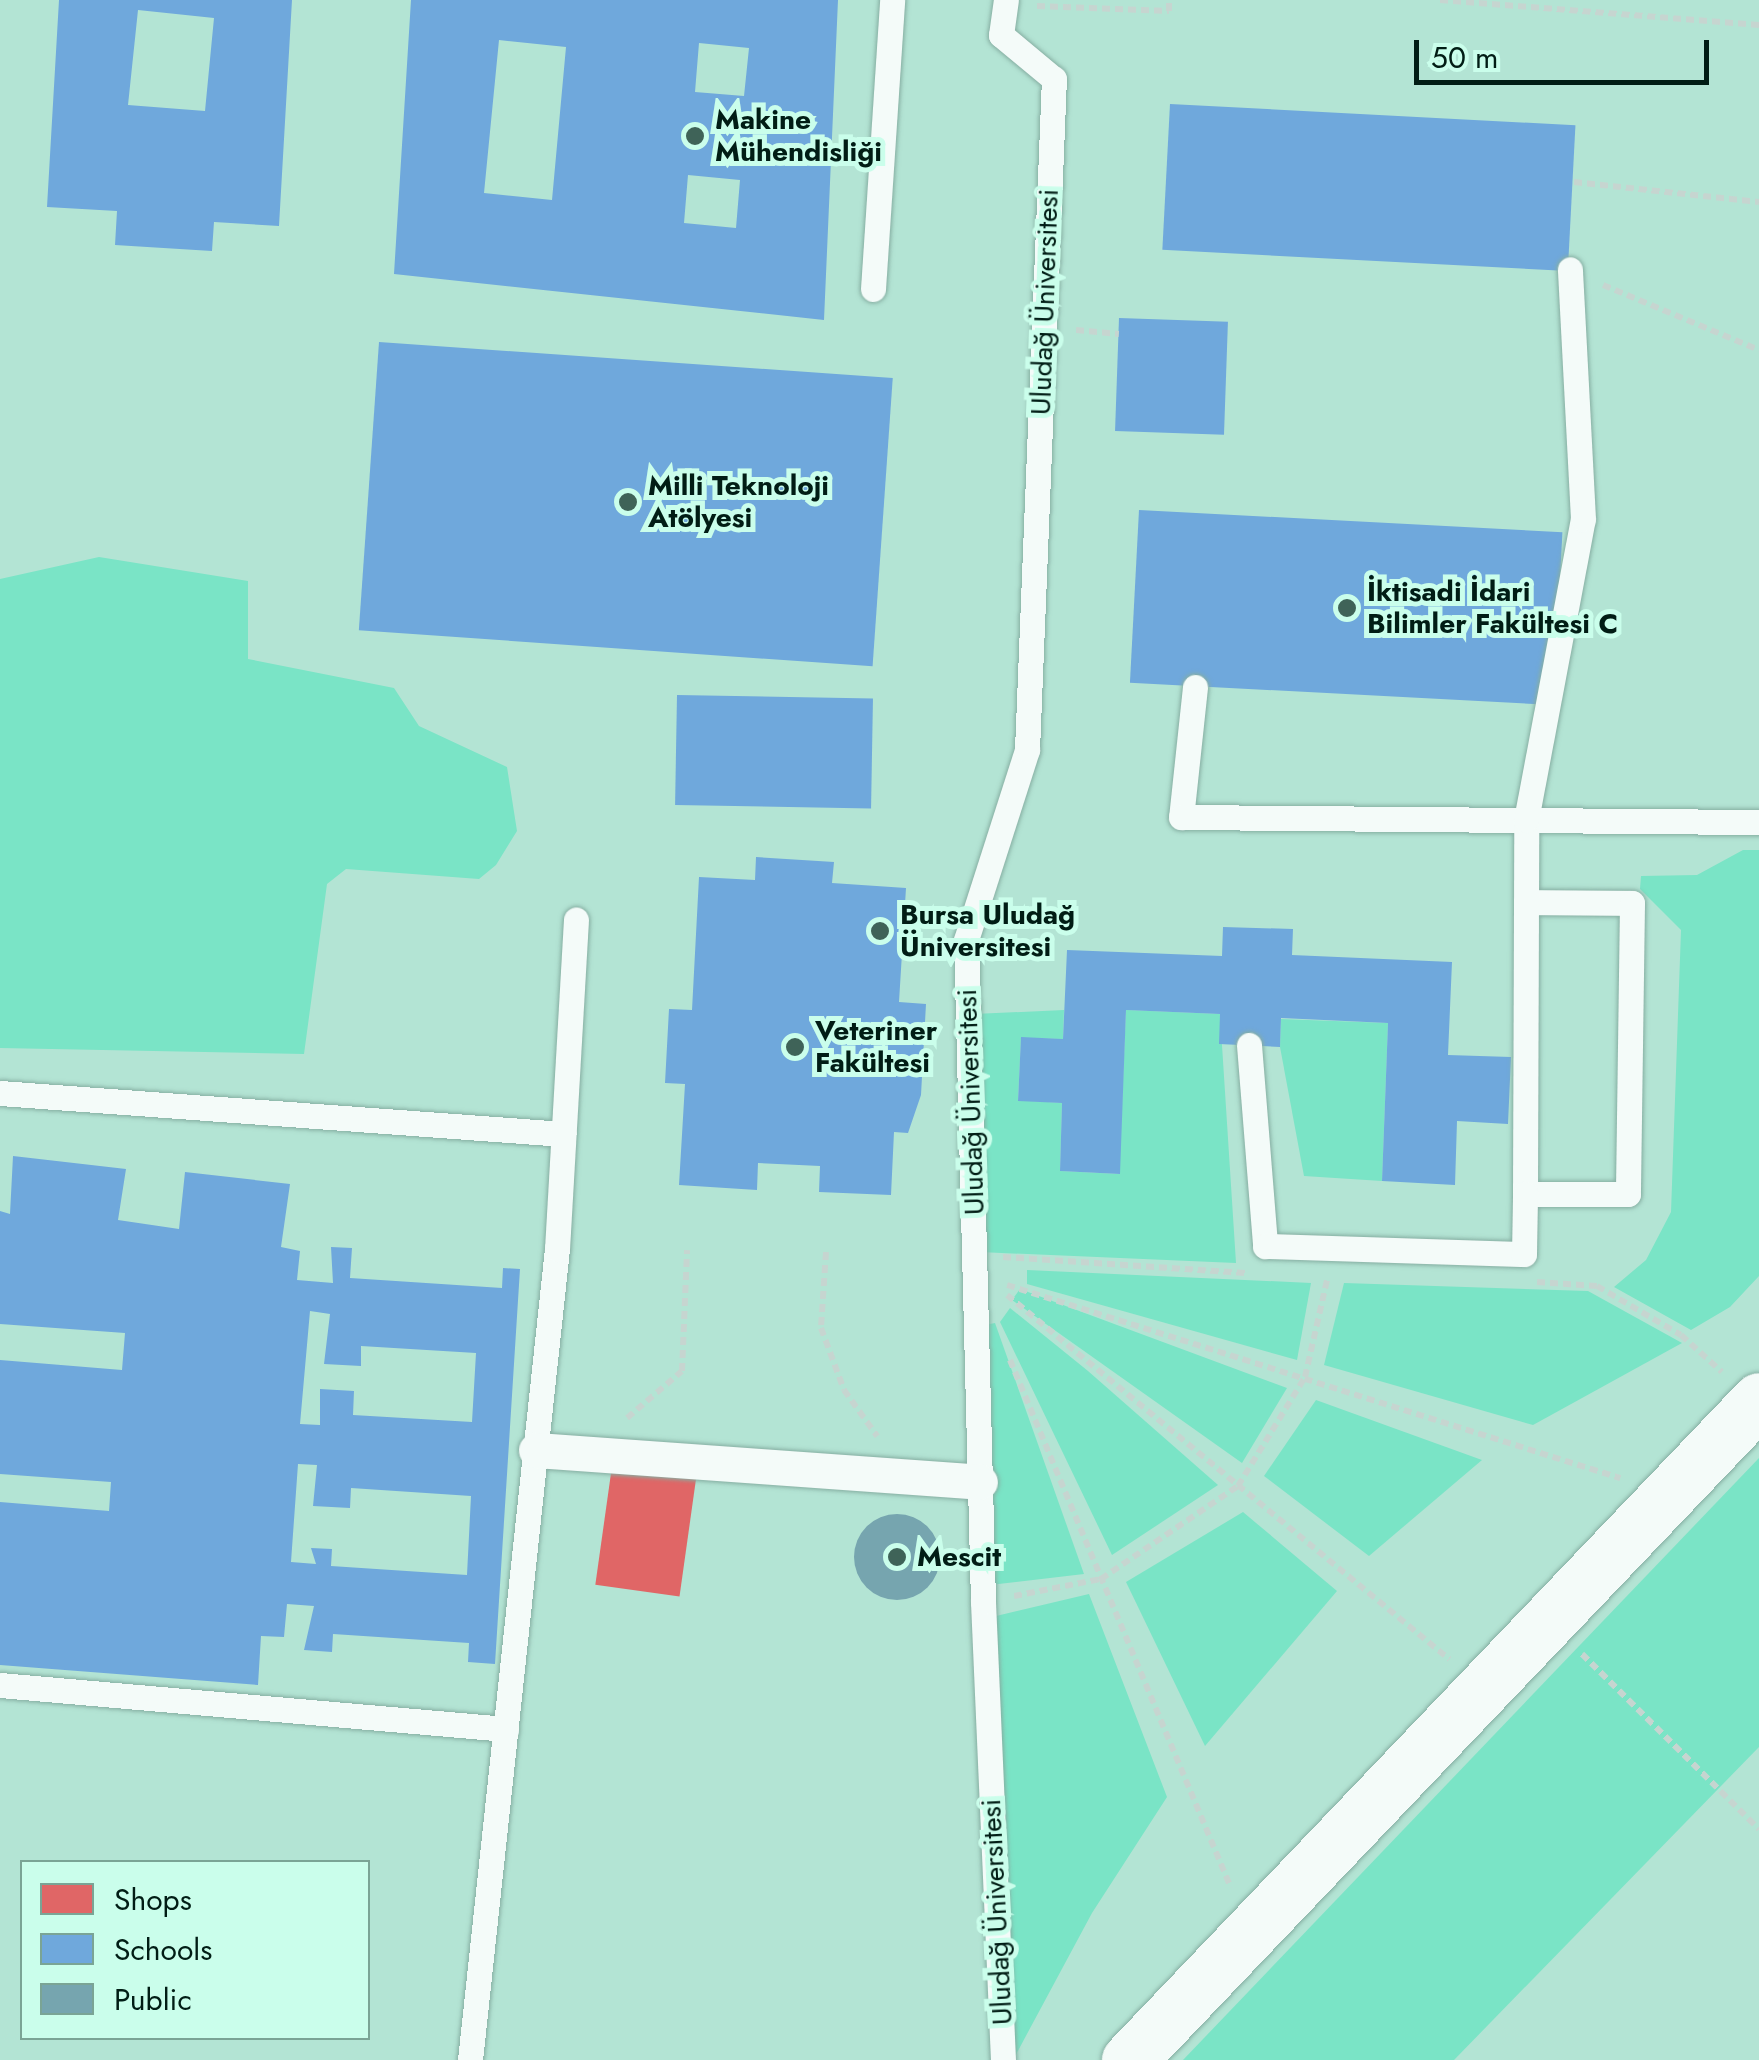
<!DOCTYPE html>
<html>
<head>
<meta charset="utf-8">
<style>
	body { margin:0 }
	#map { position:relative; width:1759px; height:2060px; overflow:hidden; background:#b3e4d4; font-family:Jost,sans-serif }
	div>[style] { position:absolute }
	.green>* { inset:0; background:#7ae4c6 }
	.shops>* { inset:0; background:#e06666; transform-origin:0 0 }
	.schools>* { inset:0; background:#6fa8dc; transform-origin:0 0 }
	.public>* { inset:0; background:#76a5af }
	.round { border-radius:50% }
	.path>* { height:6px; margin-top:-3px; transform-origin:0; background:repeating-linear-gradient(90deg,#c6d5d0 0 8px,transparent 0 13px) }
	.roads { filter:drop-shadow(0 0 2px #86aea2) drop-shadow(0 0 2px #86aea2) }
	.service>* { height:25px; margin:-12.5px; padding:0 12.5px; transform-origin:12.5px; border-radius:12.5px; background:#f4fbf9 }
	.pedestrian>* { height:35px; margin:-17.5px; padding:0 17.5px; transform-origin:17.5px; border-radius:17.5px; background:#f4fbf9 }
	.tertiary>* { height:55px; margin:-27.5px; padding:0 27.5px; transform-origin:27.5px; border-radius:27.5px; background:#f4fbf9 }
	.dots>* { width:28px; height:28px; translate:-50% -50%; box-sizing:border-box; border:5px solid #cafeeb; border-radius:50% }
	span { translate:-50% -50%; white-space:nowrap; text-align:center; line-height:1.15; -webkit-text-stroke:10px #cafeeb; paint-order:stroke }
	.poi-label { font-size:28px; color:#011d15; font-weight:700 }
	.left { translate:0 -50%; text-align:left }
	.street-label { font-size:28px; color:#011d15 }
	.legend { position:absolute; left:20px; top:1860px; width:350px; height:180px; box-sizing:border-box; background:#cafeeb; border:2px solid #7aa495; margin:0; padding:12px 18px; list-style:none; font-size:30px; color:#011d15 }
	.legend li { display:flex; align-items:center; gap:20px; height:50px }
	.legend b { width:50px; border:2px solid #7aa495 }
	.scale { position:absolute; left:1414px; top:40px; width:295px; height:45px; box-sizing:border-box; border:5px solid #011d15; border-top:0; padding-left:12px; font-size:30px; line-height:35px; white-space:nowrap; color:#011d15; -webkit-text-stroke:8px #cafeeb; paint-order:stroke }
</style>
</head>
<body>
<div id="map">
	<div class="green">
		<i style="clip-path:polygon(99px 557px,248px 581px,248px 659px,394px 688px,419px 726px,507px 767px,517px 831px,496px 865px,479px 879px,346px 869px,327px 884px,304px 1054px,0 1048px,0 579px)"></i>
		<i style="clip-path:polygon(1743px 850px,1759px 850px,1759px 1276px,1730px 1307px,1691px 1330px,1614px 1287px,1646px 1260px,1671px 1212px,1681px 930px,1640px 889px,1641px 876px,1697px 875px)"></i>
		<i style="clip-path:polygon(1064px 1010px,1063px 1039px,1021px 1038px,1018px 1100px,1062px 1103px,1060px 1171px,1119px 1174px,1126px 1010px,1220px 1014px,1236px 1263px,980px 1252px,974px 1014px)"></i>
		<i style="clip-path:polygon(1281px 1019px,1388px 1023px,1382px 1181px,1304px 1176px,1280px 1047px)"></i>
		<i style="clip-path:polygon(1027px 1270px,1311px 1283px,1297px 1360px,1027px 1284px)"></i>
		<i style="clip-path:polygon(1344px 1283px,1588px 1291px,1682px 1343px,1533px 1425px,1324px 1365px)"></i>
		<i style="clip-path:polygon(1020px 1289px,1287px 1388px,1242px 1463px,1012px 1300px)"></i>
		<i style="clip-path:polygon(1010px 1308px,1088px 1371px,1218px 1485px,1112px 1555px,1000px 1322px)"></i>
		<i style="clip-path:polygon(995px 1323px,1084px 1574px,990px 1585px,980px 1326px)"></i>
		<i style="clip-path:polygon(1316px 1400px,1482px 1460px,1369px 1556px,1264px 1476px)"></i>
		<i style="clip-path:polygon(1759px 1458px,1759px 1747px,1454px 2060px,1183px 2060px)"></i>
		<i style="clip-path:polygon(1243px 1512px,1337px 1591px,1205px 1746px,1126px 1582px)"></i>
		<i style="clip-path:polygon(1089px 1594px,1167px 1797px,1092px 1913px,1013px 2060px,992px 1617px)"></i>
	</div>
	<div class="shops">
		<i style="left:613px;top:1459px;width:85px;height:127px;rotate:8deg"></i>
	</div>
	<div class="schools">
		<i style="clip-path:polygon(evenodd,59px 0,292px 0,279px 226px,214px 222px,212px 251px,115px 245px,117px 211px,47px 207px,59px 0,138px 10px,214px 18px,205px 111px,128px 105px,138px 10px)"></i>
		<i style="clip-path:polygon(evenodd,411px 0,838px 0,824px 320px,394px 274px,411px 0,499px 40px,566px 47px,552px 200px,484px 193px,499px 40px,411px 0,699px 43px,749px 48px,744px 96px,695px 92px,699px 43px,411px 0,688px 175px,740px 180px,736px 228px,684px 223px,688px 175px)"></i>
		<i style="left:1170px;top:104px;width:406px;height:146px;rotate:3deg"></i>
		<i style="left:1119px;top:318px;width:109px;height:113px;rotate:2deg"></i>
		<i style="left:379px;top:342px;width:515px;height:289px;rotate:4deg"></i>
		<i style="left:1139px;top:510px;width:424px;height:173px;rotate:3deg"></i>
		<i style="left:677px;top:695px;width:196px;height:110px;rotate:1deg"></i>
		<i style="clip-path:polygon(756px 857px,834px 862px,832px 883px,906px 888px,899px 1002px,926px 1004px,921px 1095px,908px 1133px,894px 1132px,891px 1195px,819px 1192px,820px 1166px,758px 1163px,757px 1190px,679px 1185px,685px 1084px,665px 1083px,669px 1009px,692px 1010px,699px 877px,755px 880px)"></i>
		<i style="clip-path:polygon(1223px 927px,1293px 929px,1292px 955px,1452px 962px,1448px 1055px,1511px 1057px,1508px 1124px,1457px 1121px,1455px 1185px,1382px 1181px,1388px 1023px,1281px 1018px,1280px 1047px,1219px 1044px,1220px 1014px,1126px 1010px,1120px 1174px,1060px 1171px,1062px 1103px,1018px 1101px,1021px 1037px,1063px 1039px,1067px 950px,1222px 956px)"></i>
		<i style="clip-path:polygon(evenodd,13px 1156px,126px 1169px,118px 1220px,179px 1229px,185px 1172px,290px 1184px,281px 1247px,300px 1251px,297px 1280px,333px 1283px,331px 1247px,352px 1248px,350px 1278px,502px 1288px,503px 1268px,520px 1269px,495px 1664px,468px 1662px,469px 1643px,333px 1634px,332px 1652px,304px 1650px,314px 1606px,287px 1604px,284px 1637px,261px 1636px,258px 1685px,0 1665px,0 1502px,109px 1511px,111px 1482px,0 1474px,0 1360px,122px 1370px,125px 1333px,0 1324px,0 1211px,10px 1214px,13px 1156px,310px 1311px,330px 1314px,324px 1364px,361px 1366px,361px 1346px,476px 1353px,472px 1422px,353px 1415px,354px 1391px,320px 1389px,320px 1425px,300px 1424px,310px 1311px,13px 1156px,298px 1464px,317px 1465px,313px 1506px,350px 1508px,351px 1488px,471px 1496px,467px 1575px,331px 1566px,332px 1549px,311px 1548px,316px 1564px,291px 1562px,298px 1464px)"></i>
	</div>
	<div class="public">
		<i class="round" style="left:854px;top:1514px;width:86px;height:86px"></i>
	</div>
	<div class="path">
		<i style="left:1440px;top:0;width:320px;rotate:4.5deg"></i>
		<i style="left:1037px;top:6px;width:132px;rotate:2.2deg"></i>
		<i style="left:1169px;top:11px;width:11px;rotate:-90deg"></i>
		<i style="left:1574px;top:182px;width:186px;rotate:6.2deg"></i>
		<i style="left:1603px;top:285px;width:169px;rotate:22.6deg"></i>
		<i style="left:1076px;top:330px;width:43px;rotate:5.3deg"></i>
		<i style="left:826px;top:1252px;width:76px;rotate:93.8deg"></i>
		<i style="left:821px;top:1328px;width:66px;rotate:69.6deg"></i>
		<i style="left:844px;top:1390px;width:57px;rotate:54.3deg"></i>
		<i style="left:1003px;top:1257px;width:243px;rotate:3.8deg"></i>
		<i style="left:1537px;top:1282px;width:60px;rotate:3.8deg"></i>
		<i style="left:1597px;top:1286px;width:97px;rotate:30.3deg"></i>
		<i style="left:1681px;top:1335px;width:55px;rotate:42.1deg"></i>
		<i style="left:1007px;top:1285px;width:643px;rotate:17.48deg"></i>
		<i style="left:1007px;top:1295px;width:573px;rotate:39.47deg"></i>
		<i style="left:1010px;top:1360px;width:572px;rotate:67.29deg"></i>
		<i style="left:627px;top:1418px;width:72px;rotate:-40.5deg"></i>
		<i style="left:682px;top:1371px;width:121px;rotate:-87.6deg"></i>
		<i style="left:1014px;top:1596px;width:89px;rotate:-11.1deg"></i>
		<i style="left:1101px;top:1579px;width:166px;rotate:-34.2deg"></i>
		<i style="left:1238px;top:1486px;width:128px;rotate:-58.4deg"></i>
		<i style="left:1305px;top:1377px;width:99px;rotate:-77.2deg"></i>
		<i style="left:1582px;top:1654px;width:249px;rotate:44.7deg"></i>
	</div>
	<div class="roads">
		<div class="service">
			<i style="left:873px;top:289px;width:290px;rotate:-86.2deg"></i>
			<i style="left:1195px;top:687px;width:131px;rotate:96.1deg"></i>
			<i style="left:1181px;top:817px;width:578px;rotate:0.5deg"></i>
			<i style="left:1526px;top:902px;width:106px;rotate:0.5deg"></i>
			<i style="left:1632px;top:903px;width:291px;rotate:90.8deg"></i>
			<i style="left:1628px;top:1194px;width:103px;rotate:180deg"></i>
			<i style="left:1525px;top:1194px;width:374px;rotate:-89.8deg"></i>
			<i style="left:1526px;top:820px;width:306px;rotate:-79.3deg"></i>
			<i style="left:1583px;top:519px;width:250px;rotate:-93deg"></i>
			<i style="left:1249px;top:1045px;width:202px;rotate:85.4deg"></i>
			<i style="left:1265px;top:1246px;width:259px;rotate:1.8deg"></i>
			<i style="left:1524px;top:1254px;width:60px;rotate:-89deg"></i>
			<i style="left:0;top:1093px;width:565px;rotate:4.16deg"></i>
			<i style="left:0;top:1685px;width:508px;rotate:4.97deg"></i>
			<i style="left:470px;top:2060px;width:816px;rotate:-83.88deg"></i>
			<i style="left:557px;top:1249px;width:330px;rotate:-86.7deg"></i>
			<i style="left:1003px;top:2060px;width:458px;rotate:-92.5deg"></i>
			<i style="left:983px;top:1602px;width:662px;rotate:-91.47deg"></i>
			<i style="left:966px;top:940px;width:200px;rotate:-72.2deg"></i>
			<i style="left:1027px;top:750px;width:672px;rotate:-87.7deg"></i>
			<i style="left:1054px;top:79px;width:69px;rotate:-140.3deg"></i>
			<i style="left:1001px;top:35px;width:35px;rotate:-82deg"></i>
		</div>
		<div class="pedestrian">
			<i style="left:536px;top:1450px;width:445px;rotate:4.1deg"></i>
		</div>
		<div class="tertiary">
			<i style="left:1129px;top:2060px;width:912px;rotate:-46.33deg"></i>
		</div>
	</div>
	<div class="dots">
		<i style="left:695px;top:136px;background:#3f6358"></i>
		<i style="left:628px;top:502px;background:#3f6358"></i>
		<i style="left:1347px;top:608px;background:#3f6358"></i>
		<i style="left:880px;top:931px;background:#3f6358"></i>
		<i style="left:795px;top:1047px;background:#3f6358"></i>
		<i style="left:897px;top:1557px;background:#3f6358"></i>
	</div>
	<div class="poi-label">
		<span class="left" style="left:715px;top:136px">Makine<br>Mühendisliği</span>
		<span class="left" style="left:648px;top:502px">Milli Teknoloji<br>Atölyesi</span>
		<span class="left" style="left:1367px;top:608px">İktisadi İdari<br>Bilimler Fakültesi C</span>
		<span class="left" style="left:900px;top:931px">Bursa Uludağ<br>Üniversitesi</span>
		<span class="left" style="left:815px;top:1047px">Veteriner<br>Fakültesi</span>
		<span class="left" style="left:917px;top:1557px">Mescit</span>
	</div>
	<div class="street-label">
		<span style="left:1045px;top:302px;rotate:-88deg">Uludağ Üniversitesi</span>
		<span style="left:971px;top:1102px;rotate:-92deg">Uludağ Üniversitesi</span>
		<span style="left:997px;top:1912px;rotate:-93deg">Uludağ Üniversitesi</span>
	</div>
	<ul class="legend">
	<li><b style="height:28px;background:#e06666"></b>Shops</li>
	<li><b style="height:28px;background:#6fa8dc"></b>Schools</li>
	<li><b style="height:28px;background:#76a5af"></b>Public</li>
	</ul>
	<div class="scale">50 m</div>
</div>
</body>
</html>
